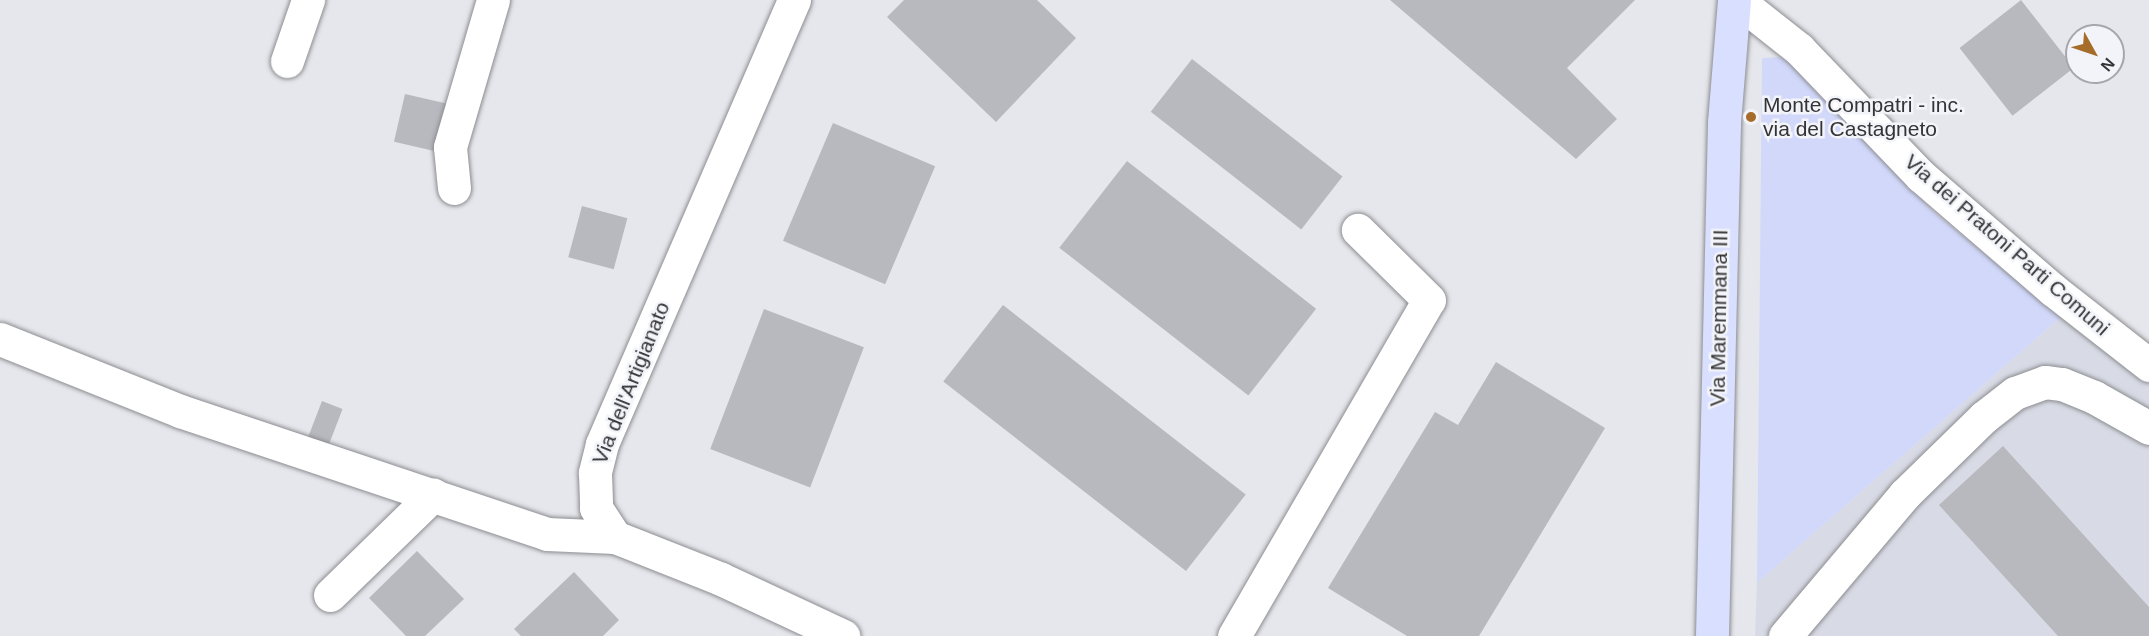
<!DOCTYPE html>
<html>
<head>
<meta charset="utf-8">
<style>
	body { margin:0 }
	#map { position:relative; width:2149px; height:636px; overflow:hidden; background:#e6e7ec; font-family:Arial,sans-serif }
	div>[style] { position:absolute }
	.built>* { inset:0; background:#d8dbe5 }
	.green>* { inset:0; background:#d1d8fa }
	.building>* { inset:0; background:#b8b9be; transform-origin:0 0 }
	.roads { filter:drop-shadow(0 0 2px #8c8d91) drop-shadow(0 0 2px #8c8d91) }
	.minor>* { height:33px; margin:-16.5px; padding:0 16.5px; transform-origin:16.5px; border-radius:16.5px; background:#fff }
	.major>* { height:33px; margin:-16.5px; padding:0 16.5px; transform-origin:16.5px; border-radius:16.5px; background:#d9dfff }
	.dots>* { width:16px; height:16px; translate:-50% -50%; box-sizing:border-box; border:3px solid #f3f4f9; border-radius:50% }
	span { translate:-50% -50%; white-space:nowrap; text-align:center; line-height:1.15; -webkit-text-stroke:5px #f3f4f9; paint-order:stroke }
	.poi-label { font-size:21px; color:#343436 }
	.left { translate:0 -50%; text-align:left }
	.street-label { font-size:21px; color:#343436 }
	.north { position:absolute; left:2065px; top:24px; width:60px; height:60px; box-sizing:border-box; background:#f3f4f9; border:2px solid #a7a7ab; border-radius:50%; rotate:130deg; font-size:16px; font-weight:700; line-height:24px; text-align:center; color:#343436 }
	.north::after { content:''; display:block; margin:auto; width:21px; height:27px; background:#a56c2a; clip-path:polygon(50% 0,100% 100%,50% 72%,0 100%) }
</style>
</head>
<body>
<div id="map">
	<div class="built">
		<i style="clip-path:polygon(2062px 316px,2149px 380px,2149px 636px,1755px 636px,1757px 583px)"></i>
	</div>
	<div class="green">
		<i style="clip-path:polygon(1787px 57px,1935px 213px,2062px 316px,1757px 583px,1762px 58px)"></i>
	</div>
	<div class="building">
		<i style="clip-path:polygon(904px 0,1037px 0,1076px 38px,996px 122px,887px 17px)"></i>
		<i style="clip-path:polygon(1390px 0,1635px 0,1567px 68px,1617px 119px,1576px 159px)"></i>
		<i style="left:2021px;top:0;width:86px;height:78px;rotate:52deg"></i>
		<i style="left:1192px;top:59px;width:191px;height:67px;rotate:38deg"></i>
		<i style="left:405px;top:94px;width:48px;height:49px;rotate:13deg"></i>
		<i style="left:833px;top:123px;width:111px;height:128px;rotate:23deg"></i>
		<i style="left:1127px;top:161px;width:240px;height:110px;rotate:38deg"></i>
		<i style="left:582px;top:206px;width:47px;height:53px;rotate:15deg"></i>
		<i style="left:1003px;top:305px;width:308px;height:97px;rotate:38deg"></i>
		<i style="left:764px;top:309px;width:107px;height:150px;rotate:21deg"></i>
		<i style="clip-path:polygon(1496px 362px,1605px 428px,1479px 636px,1407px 636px,1328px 588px,1435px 412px,1458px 425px)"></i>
		<i style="left:322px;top:401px;width:22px;height:45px;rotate:21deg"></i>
		<i style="clip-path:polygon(2003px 446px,2149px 607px,2149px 636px,2058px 636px,1939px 505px)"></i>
		<i style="clip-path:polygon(417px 551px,464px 599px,425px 636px,406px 636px,369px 598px)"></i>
		<i style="clip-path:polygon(574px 572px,619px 620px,603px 636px,521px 636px,514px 629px)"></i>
	</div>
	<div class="roads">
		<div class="minor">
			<i style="left:794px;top:0;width:484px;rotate:113.4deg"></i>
			<i style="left:602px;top:444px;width:30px;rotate:104deg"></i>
			<i style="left:595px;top:473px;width:35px;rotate:88deg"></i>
			<i style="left:596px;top:508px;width:35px;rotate:57deg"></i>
			<i style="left:615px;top:537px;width:114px;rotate:21.6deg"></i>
			<i style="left:721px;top:579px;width:135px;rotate:25deg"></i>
			<i style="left:1737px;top:0;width:79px;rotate:38.3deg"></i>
			<i style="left:1799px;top:49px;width:176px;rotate:46.2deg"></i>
			<i style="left:1921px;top:176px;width:174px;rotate:40.8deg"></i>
			<i style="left:2053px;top:290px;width:122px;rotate:38deg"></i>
			<i style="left:287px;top:61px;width:65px;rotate:-71deg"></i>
			<i style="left:454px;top:188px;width:41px;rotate:-95.6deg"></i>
			<i style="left:450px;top:147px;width:153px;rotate:-73.7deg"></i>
			<i style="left:0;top:339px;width:194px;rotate:21.8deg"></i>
			<i style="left:180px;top:411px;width:387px;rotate:18.5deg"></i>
			<i style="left:547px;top:534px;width:68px;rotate:2.5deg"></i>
			<i style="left:330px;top:595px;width:144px;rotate:-44.2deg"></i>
			<i style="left:1234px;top:636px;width:388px;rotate:-59.9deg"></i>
			<i style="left:1429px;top:300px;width:100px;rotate:-135.4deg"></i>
			<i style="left:1785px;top:636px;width:185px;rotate:-49.8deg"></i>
			<i style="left:1904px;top:495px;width:112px;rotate:-44.3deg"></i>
			<i style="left:1984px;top:417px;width:39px;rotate:-38deg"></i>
			<i style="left:2015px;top:393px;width:32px;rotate:-20deg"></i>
			<i style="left:2045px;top:382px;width:17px;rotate:7deg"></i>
			<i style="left:2062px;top:384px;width:35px;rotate:22deg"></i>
			<i style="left:2094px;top:397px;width:63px;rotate:29.4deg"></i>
		</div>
		<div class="major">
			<i style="left:1712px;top:636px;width:514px;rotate:-88.66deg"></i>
			<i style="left:1724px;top:122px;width:122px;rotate:-85.3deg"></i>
		</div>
	</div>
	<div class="dots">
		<i style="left:1751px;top:117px;background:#a56c2a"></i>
	</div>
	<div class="poi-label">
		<span class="left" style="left:1763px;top:117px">Monte Compatri - inc.<br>via del Castagneto</span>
	</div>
	<div class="street-label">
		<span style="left:2007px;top:245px;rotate:41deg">Via dei Pratoni Parti Comuni</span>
		<span style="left:1719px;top:318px;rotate:-89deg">Via Maremmana III</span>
		<span style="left:631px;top:383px;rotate:-68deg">Via dell'Artigianato</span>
	</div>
	<div class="north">N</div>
</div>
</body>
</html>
